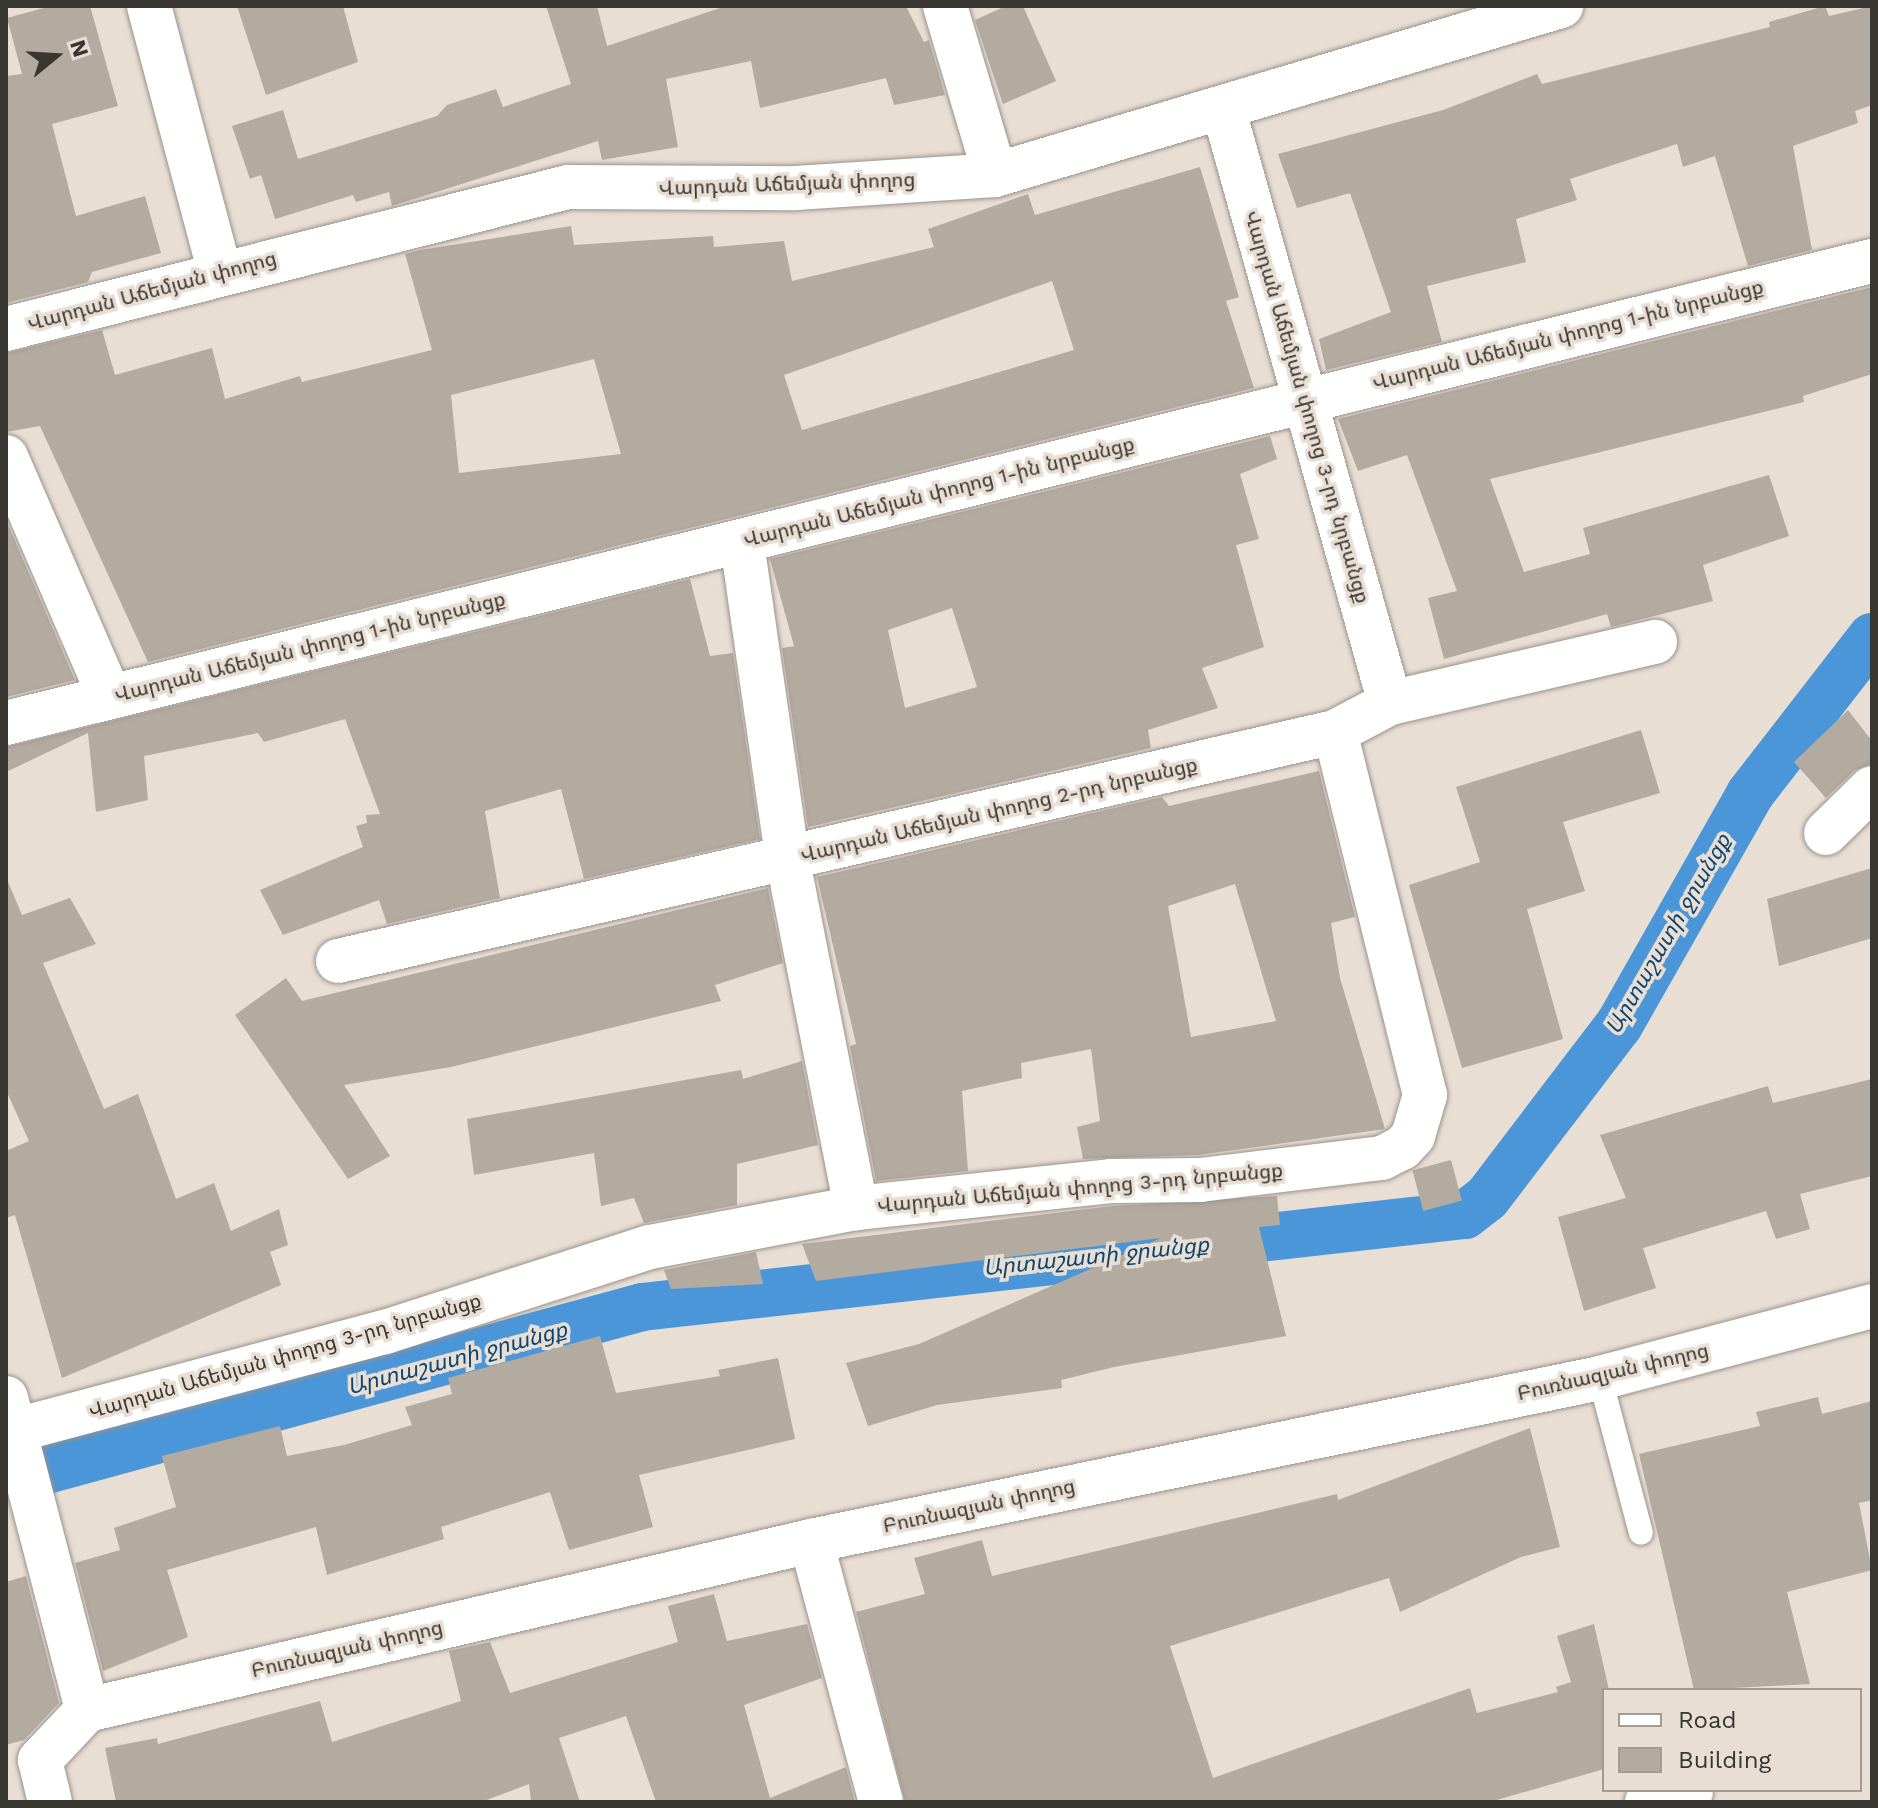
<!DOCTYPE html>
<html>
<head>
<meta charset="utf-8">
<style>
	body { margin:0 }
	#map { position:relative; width:1878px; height:1808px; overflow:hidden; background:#e8ded4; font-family:"Work Sans","Noto Sans Armenian",sans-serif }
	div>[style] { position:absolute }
	.canal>* { height:48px; margin:-24px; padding:0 24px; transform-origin:24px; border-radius:24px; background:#4b96d8 }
	.building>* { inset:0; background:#b3aaa0; transform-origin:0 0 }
	.roads { filter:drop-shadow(0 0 2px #9b9289) drop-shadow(0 0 2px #9b9289) }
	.lane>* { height:24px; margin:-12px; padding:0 12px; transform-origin:12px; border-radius:12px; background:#fff }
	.street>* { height:44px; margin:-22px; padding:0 22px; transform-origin:22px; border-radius:22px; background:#fff }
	span { translate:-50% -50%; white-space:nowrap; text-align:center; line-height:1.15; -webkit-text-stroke:7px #e8ded4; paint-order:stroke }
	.street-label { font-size:20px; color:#393531 }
	.water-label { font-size:22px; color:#0d4571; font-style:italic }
	.frame { position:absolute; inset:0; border:8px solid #393531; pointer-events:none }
	.legend { position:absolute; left:1602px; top:1688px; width:260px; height:104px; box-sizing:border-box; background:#e8ded4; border:2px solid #a29a93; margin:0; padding:10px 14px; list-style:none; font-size:24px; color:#393531 }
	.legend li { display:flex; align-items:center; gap:16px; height:40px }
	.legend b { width:40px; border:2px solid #a29a93 }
	.north { position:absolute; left:16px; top:16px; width:80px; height:80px; -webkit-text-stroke:6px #e8ded4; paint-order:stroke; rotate:72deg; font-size:22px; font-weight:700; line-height:32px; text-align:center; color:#393531 }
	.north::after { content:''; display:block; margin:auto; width:28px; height:36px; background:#393531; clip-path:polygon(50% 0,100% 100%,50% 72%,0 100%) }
</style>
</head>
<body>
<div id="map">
	<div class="canal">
		<i style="left:39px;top:1472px;width:625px;rotate:-15.3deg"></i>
		<i style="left:642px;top:1307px;width:828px;rotate:-6.38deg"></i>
		<i style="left:1465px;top:1215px;width:28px;rotate:-38deg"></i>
		<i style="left:1487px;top:1198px;width:218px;rotate:-52.7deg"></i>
		<i style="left:1619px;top:1025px;width:266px;rotate:-60.4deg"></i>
		<i style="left:1750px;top:794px;width:199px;rotate:-52.2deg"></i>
	</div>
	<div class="building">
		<i style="clip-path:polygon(51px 6px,90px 6px,118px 106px,52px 124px,76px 216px,145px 196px,161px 253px,92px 272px,88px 282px,6px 303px,6px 76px,22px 74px,7px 18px)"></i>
		<i style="clip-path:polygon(237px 6px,343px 6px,358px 62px,266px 95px)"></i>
		<i style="clip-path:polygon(546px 6px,597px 6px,607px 46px,726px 6px,906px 6px,924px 42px,929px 40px,945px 95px,894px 105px,886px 78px,760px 108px,751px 61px,666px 79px,678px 147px,602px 160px,598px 141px,392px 206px,389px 192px,356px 202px,353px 195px,275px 219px,261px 175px,250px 179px,232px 126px,283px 110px,298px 159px,437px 116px,447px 105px,496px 89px,503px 107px,571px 84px)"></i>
		<i style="clip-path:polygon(1006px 6px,1023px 6px,1056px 81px,1003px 104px,975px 20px)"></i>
		<i style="clip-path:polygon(1825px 6px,1829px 16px,1872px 6px,1872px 105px,1855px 111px,1858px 123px,1793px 146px,1812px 250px,1748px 266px,1715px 156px,1683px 167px,1677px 144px,1570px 179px,1577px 200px,1516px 219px,1526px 262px,1427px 286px,1442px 342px,1326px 370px,1319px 339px,1391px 312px,1350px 193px,1297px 208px,1278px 154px,1443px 110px,1537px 74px,1542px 84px,1770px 27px,1769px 22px)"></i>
		<i style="clip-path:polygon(evenodd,1200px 167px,1239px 297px,1226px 301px,1254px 388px,148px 662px,40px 426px,6px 432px,6px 353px,102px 330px,115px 375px,212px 348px,225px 399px,300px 376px,302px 382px,432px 350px,405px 254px,420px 250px,571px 226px,574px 245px,713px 236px,714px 247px,784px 241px,792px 281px,934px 247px,928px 229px,1028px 194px,1035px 215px,1200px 167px,1052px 281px,1074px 350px,802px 430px,784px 375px,1052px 281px,1200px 167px,594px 359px,621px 454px,459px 473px,451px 395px,594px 359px)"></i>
		<i style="clip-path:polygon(1872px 287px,1872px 374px,1803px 396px,1804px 402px,1490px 479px,1524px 572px,1590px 554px,1583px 528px,1769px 475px,1789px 536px,1703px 565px,1713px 601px,1611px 627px,1607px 614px,1444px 659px,1428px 598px,1457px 591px,1407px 455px,1358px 471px,1338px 419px)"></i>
		<i style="clip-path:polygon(evenodd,1270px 436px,1277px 459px,1240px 474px,1259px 539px,1236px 545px,1264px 647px,1202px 668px,1218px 708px,1148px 730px,1151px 748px,808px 827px,782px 648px,794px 646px,770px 559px,1270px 436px,952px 608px,977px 687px,905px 708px,888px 630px,952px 608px)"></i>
		<i style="clip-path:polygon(6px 520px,75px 680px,6px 697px)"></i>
		<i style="clip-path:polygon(690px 579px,710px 656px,733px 653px,760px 839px,584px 879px,561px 789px,485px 811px,500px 898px,387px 924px,379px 900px,283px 935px,260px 890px,363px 847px,356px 826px,367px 823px,366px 815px,380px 814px,345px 719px,264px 742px,258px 733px,144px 756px,148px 800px,96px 812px,88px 733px,6px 772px,6px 747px)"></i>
		<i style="clip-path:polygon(1848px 710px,1872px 741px,1872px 764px,1855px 770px,1826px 798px,1794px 762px)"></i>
		<i style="clip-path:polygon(1641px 730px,1660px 793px,1563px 822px,1585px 891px,1527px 909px,1563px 1039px,1462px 1068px,1409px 885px,1480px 862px,1456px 787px)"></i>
		<i style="clip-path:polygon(evenodd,1319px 771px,1355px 917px,1331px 923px,1340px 978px,1385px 1129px,1198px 1155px,1083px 1159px,1077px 1127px,1100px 1121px,1091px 1049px,1021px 1063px,1022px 1078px,962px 1091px,968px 1171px,876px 1181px,850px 1046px,856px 1044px,817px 877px,1162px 797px,1169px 806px,1319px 771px,1235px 884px,1276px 1021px,1191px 1037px,1168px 906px,1235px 884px)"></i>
		<i style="clip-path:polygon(1872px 868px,1872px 938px,1779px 966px,1767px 899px)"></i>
		<i style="clip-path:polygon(6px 877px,22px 915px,70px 898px,96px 944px,43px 963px,104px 1109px,138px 1094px,176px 1199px,214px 1183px,231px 1231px,279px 1209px,288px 1245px,270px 1252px,281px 1285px,62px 1378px,15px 1215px,6px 1218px,6px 1151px,29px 1141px,6px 1090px)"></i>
		<i style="clip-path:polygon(768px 888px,783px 963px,715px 985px,721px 1001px,451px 1067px,344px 1085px,390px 1156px,348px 1179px,235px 1015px,286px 978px,302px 1001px)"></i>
		<i style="clip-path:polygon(802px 1061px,818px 1145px,737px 1164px,737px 1205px,644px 1223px,634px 1198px,601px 1206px,594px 1153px,474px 1175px,467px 1119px,741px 1070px,743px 1079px)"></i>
		<i style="clip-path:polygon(1872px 1079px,1872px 1176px,1800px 1194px,1810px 1229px,1776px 1239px,1766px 1211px,1643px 1248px,1656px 1288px,1584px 1311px,1558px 1217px,1626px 1198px,1600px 1135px,1768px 1086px,1773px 1103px)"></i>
		<i style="left:1451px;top:1160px;width:42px;height:40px;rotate:75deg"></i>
		<i style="clip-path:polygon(1277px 1196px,1280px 1225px,1259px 1227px,1286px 1336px,1114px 1367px,1061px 1380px,1062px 1388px,937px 1405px,868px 1426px,846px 1363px,919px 1344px,1161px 1238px,816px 1281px,802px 1244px,1112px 1206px)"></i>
		<i style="clip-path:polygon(756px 1252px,763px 1284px,671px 1289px,664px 1270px)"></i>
		<i style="clip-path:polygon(600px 1336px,616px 1393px,720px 1376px,718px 1370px,778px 1358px,795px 1439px,639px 1475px,653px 1527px,569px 1550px,550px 1492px,441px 1527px,444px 1539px,327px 1575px,316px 1527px,167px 1570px,188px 1637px,103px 1671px,75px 1563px,120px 1550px,114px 1528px,176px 1507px,162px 1456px,280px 1426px,287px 1456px,344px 1445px,412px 1425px,405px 1407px,452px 1394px,448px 1378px)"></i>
		<i style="clip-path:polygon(1818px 1397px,1822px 1414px,1872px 1401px,1872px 1500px,1859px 1503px,1872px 1570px,1787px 1592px,1810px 1684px,1694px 1690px,1639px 1454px,1760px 1426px,1756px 1412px)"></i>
		<i style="clip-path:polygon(1530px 1428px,1560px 1547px,1521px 1557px,1400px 1612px,1389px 1578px,1170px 1646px,1213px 1778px,1470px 1688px,1477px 1713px,1558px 1692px,1556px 1687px,1571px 1682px,1557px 1636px,1594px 1624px,1609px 1690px,1604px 1690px,1604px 1769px,1490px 1802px,905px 1802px,856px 1612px,925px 1594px,914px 1558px,982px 1540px,992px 1576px,1337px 1494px,1338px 1500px)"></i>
		<i style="clip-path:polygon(26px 1576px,59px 1703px,24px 1740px,6px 1745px,6px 1582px)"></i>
		<i style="clip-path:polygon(714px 1594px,727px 1641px,807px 1624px,822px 1678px,744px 1705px,770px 1798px,846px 1767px,855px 1802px,656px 1802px,626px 1716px,559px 1738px,580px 1802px,531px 1802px,529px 1784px,481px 1802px,116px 1802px,105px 1748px,157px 1738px,158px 1744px,320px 1701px,332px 1742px,461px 1701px,449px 1651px,490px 1642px,510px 1693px,678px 1642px,668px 1606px)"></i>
	</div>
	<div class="roads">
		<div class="lane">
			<i style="left:1600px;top:1378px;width:160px;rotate:75.2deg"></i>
		</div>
		<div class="street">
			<i style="left:149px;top:6px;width:275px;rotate:75.1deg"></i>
			<i style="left:945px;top:6px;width:176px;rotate:73.5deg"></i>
			<i style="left:1224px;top:111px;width:615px;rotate:74.34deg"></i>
			<i style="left:6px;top:329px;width:580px;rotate:-14.18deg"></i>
			<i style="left:568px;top:187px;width:228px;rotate:0.3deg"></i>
			<i style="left:796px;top:188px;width:199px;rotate:-3.7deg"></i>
			<i style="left:995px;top:175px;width:591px;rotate:-16.62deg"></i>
			<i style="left:6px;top:457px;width:259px;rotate:66.6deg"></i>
			<i style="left:742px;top:543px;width:321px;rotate:81.8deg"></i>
			<i style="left:788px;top:861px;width:354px;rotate:78.9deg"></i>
			<i style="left:6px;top:723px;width:1922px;rotate:-13.91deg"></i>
			<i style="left:1826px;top:833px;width:64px;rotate:-44.4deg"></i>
			<i style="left:338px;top:961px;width:1023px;rotate:-12.94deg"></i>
			<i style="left:1335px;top:732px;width:62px;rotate:-27.8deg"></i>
			<i style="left:1390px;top:703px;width:272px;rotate:-13deg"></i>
			<i style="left:6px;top:1398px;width:322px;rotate:75.4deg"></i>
			<i style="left:87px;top:1710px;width:69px;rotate:133.2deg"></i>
			<i style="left:40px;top:1760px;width:43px;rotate:76.6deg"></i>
			<i style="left:16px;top:1430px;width:382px;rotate:-14.9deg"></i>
			<i style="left:385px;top:1332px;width:278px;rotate:-17.8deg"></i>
			<i style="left:650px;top:1247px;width:210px;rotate:-10.7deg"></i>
			<i style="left:856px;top:1208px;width:256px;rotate:-6deg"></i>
			<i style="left:1111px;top:1181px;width:89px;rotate:-0.6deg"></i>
			<i style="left:1200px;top:1180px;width:183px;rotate:-6.9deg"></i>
			<i style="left:1382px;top:1158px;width:22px;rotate:-27deg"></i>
			<i style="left:1402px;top:1148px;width:16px;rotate:-47deg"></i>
			<i style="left:1413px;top:1136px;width:43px;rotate:-73.7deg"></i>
			<i style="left:1425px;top:1095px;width:374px;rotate:-103.9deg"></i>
			<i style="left:811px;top:1541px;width:270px;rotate:75deg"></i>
			<i style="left:87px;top:1710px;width:743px;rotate:-13.14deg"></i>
			<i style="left:811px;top:1541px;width:806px;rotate:-11.67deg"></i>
			<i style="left:1600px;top:1378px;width:281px;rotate:-14.8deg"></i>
			<i style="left:1647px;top:1802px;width:45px;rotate:-12.8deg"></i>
		</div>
	</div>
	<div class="street-label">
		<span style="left:787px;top:184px;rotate:-2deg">Վարդան Աճեմյան փողոց</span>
		<span style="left:152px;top:291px;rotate:-15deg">Վարդան Աճեմյան փողոց</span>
		<span style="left:1568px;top:335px;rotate:-14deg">Վարդան Աճեմյան փողոց 1-ին նրբանցք</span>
		<span style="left:1307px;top:407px;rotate:74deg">Վարդան Աճեմյան փողոց 3-րդ նրբանցք</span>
		<span style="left:939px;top:492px;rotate:-14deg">Վարդան Աճեմյան փողոց 1-ին նրբանցք</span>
		<span style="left:310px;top:647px;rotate:-14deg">Վարդան Աճեմյան փողոց 1-ին նրբանցք</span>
		<span style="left:999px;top:810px;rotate:-13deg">Վարդան Աճեմյան փողոց 2-րդ նրբանցք</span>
		<span style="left:1080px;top:1188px;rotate:-5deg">Վարդան Աճեմյան փողոց 3-րդ նրբանցք</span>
		<span style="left:285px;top:1356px;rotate:-16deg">Վարդան Աճեմյան փողոց 3-րդ նրբանցք</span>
		<span style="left:1613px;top:1372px;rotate:-13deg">Բուռնազյան փողոց</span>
		<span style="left:979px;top:1506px;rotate:-12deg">Բուռնազյան փողոց</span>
		<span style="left:347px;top:1649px;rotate:-13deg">Բուռնազյան փողոց</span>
	</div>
	<div class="water-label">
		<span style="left:1668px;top:934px;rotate:-60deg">Արտաշատի ջրանցք</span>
		<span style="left:1096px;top:1256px;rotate:-6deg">Արտաշատի ջրանցք</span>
		<span style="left:457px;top:1358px;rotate:-15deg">Արտաշատի ջրանցք</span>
	</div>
	<div class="frame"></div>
	<ul class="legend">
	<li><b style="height:10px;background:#fff"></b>Road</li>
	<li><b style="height:22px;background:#b3aaa0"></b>Building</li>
	</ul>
	<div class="north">N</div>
</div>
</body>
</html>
